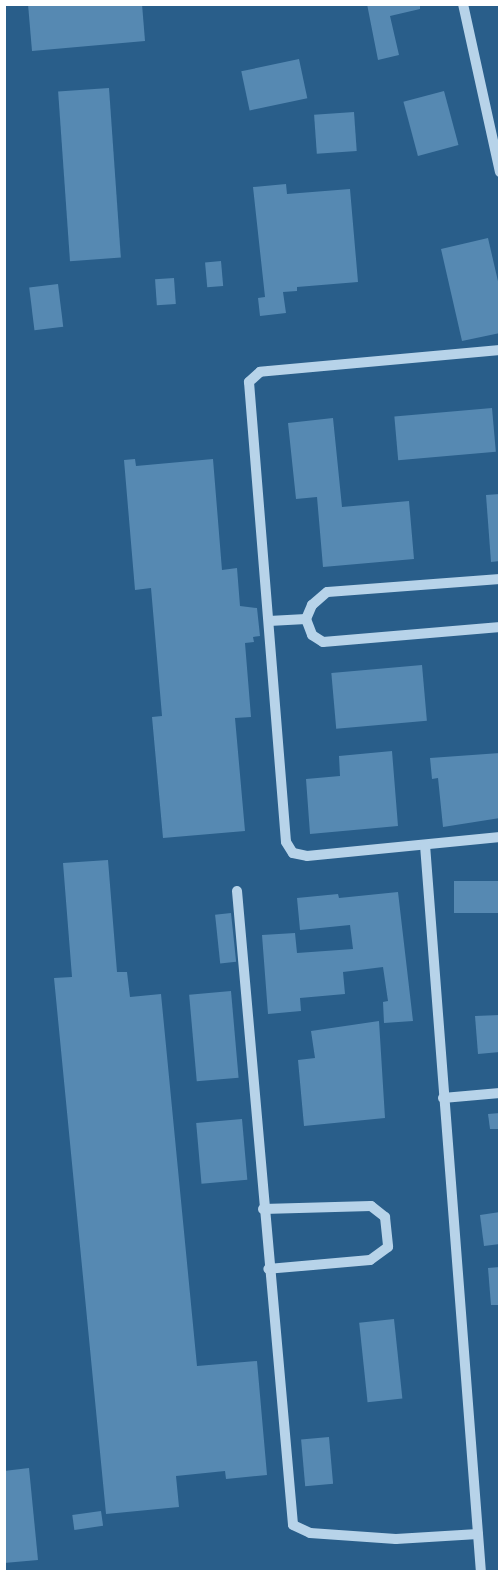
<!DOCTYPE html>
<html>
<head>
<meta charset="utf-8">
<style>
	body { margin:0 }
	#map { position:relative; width:504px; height:1576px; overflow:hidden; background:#295e8a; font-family:"PT Sans Narrow",sans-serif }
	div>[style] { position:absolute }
	.building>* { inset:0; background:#5689b2; transform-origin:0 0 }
	.minor>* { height:10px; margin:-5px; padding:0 5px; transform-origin:5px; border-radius:5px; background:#b7d3e9 }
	span { translate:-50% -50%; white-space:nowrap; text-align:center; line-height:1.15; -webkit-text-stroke:4.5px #295e8a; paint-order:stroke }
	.frame { position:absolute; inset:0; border:6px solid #fff; pointer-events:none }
</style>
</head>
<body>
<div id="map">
	<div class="building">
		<i style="clip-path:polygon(28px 4px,142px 4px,145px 41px,32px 51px)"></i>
		<i style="clip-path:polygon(367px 4px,420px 4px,420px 9px,390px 16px,399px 55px,378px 60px)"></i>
		<i style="left:299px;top:59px;width:40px;height:59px;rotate:78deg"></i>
		<i style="left:109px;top:88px;width:170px;height:51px;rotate:86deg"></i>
		<i style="left:444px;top:91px;width:56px;height:42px;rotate:75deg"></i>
		<i style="left:354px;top:112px;width:39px;height:40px;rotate:86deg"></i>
		<i style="clip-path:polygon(286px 184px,287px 194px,350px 189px,358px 282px,297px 287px,297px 291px,283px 292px,286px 313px,260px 316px,258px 298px,265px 297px,253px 187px)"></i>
		<i style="clip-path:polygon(488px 238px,500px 290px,500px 333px,462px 341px,441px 249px)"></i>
		<i style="left:221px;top:261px;width:25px;height:16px;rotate:85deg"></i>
		<i style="left:174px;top:278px;width:26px;height:19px;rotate:86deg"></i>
		<i style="left:58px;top:284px;width:43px;height:29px;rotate:83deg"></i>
		<i style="left:492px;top:408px;width:44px;height:98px;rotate:85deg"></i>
		<i style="clip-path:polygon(333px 418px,342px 507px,409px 501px,414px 559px,323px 567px,317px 497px,296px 499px,288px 423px)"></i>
		<i style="clip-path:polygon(135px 459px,136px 466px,213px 459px,222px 570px,237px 568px,240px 606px,257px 608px,260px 636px,253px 637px,254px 642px,245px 643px,251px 717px,235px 718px,245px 831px,163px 838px,152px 717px,162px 716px,151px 588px,135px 590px,124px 460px)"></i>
		<i style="clip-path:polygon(500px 494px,500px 561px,491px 562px,486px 495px)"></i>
		<i style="left:422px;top:665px;width:56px;height:91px;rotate:85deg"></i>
		<i style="clip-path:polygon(392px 751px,398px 826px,310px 834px,306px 779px,340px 776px,339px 756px)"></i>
		<i style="clip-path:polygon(500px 753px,500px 818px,443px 827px,438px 778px,432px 779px,430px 758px)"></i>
		<i style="clip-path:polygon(108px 860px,117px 972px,127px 972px,130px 997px,161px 994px,197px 1366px,257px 1361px,267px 1475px,226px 1479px,225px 1471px,176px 1476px,179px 1507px,106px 1514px,54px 978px,72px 977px,63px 863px)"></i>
		<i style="left:500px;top:881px;width:32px;height:46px;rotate:90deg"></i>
		<i style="clip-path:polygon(398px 892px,413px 1021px,384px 1023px,383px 1002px,388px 1001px,383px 967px,343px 972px,345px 994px,300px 998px,301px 1011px,268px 1014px,262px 935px,295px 933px,297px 953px,353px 949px,350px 925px,300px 930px,297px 898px,338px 894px,339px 898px)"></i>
		<i style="left:231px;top:913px;width:49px;height:16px;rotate:84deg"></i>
		<i style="left:231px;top:991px;width:87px;height:42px;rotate:85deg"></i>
		<i style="clip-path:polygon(500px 1015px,500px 1052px,478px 1054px,475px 1016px)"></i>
		<i style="clip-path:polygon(379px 1021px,385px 1118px,304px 1126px,298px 1060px,315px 1058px,311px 1031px)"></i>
		<i style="clip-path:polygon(500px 1113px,500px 1129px,490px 1129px,488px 1114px)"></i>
		<i style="left:242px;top:1119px;width:61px;height:46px;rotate:85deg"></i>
		<i style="clip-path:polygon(500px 1212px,500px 1244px,484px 1246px,480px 1215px)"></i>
		<i style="clip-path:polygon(500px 1267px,500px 1305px,491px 1305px,488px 1268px)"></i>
		<i style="left:394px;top:1319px;width:80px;height:35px;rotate:84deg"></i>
		<i style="left:329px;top:1437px;width:47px;height:28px;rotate:85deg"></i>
		<i style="clip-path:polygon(29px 1468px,38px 1560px,4px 1563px,4px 1471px)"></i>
		<i style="left:101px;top:1511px;width:15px;height:29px;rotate:82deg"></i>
	</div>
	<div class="minor">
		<i style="left:463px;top:4px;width:172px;rotate:77.6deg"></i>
		<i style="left:500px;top:350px;width:241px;rotate:174.8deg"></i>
		<i style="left:260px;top:372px;width:15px;rotate:138deg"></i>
		<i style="left:249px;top:382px;width:461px;rotate:85.4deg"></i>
		<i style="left:286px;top:842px;width:13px;rotate:58deg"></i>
		<i style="left:293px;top:853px;width:14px;rotate:12deg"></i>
		<i style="left:307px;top:856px;width:194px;rotate:-5.6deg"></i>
		<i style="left:500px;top:579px;width:173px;rotate:175.7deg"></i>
		<i style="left:327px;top:592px;width:20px;rotate:139deg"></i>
		<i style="left:312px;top:605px;width:15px;rotate:113deg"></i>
		<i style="left:306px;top:619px;width:17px;rotate:69deg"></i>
		<i style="left:312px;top:635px;width:13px;rotate:32deg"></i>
		<i style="left:323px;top:642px;width:178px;rotate:-4.8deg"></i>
		<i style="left:269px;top:621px;width:37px;rotate:-3deg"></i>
		<i style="left:425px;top:845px;width:729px;rotate:85.6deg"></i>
		<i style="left:237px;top:891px;width:636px;rotate:84.95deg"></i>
		<i style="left:293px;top:1525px;width:19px;rotate:25deg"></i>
		<i style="left:310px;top:1533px;width:86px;rotate:4deg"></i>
		<i style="left:396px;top:1539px;width:82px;rotate:-3.5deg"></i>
		<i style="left:443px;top:1098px;width:57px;rotate:-5deg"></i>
		<i style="left:263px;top:1209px;width:108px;rotate:-1.6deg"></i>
		<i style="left:371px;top:1206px;width:18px;rotate:38deg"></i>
		<i style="left:385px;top:1217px;width:30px;rotate:84deg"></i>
		<i style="left:388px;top:1247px;width:22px;rotate:144deg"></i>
		<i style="left:370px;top:1260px;width:102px;rotate:175deg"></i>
	</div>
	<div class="frame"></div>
</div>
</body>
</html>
